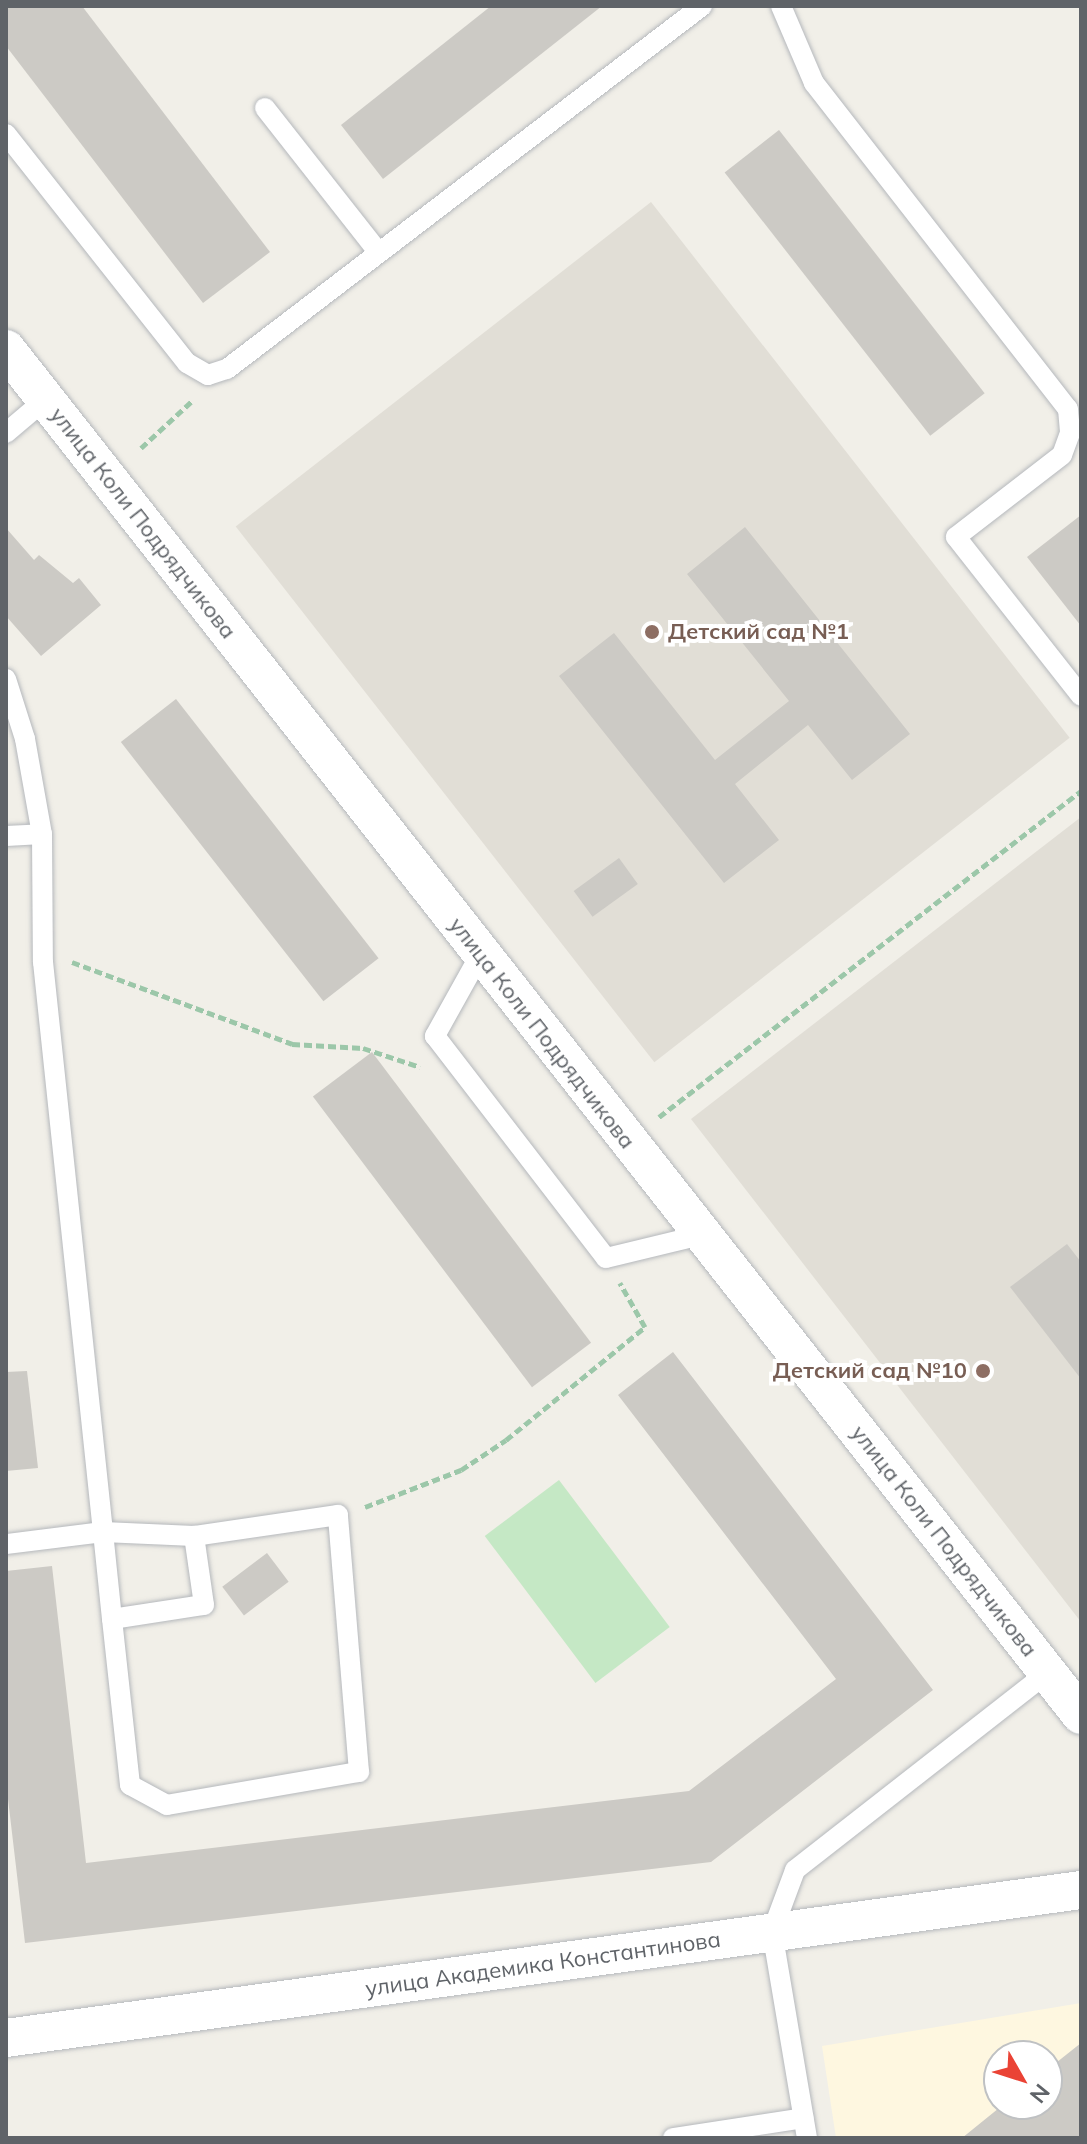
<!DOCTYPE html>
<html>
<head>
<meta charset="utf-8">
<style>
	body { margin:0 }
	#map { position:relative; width:1087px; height:2144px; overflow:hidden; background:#f1efe8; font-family:Mulish,sans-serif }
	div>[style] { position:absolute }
	.commercial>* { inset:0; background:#fef7e0 }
	.education>* { inset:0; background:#e1ded6; transform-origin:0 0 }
	.green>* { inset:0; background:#c5e8c5; transform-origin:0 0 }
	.building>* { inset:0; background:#cccac5; transform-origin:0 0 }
	.path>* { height:5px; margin-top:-2.5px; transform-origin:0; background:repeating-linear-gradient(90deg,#9cc7a9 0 8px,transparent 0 12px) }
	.roads { filter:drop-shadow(0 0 2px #b5b8bc) drop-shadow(0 0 2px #b5b8bc) }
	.lane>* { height:20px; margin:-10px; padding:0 10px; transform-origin:10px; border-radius:10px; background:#fff }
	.street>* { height:38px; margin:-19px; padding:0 19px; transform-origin:19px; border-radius:19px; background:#fff }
	.dots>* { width:22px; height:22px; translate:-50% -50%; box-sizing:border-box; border:4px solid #fff; border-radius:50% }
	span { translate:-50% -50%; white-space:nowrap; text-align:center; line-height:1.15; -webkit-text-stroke:8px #fff; paint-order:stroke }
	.street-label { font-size:22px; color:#5f6368 }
	.education-label { font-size:22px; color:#785e54; font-weight:700 }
	.left { translate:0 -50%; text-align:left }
	.right { translate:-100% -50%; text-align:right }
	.frame { position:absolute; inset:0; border:8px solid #5f6368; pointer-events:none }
	.north { position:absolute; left:983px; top:2040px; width:80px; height:80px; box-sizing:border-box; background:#fff; border:2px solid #bfc1c3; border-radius:50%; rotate:129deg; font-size:22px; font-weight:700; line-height:32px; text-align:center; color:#5f6368 }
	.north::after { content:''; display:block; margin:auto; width:28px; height:36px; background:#ea4335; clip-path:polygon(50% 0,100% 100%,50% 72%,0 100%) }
</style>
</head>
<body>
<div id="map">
	<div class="commercial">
		<i style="clip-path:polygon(evenodd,1081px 2003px,1081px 2138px,836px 2138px,822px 2046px,1081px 2003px,999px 2056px,1047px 2056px,1047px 2104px,999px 2104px,999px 2056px)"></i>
	</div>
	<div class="education">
		<i style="left:651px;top:202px;width:680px;height:527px;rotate:52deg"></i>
		<i style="clip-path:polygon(1081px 817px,1081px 1622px,691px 1119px)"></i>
	</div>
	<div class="green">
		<i style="left:559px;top:1480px;width:184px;height:93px;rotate:53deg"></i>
	</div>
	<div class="building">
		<i style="clip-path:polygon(6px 6px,82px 6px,270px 252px,203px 303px,6px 46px)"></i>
		<i style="clip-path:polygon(491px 6px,602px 6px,383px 179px,341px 125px)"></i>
		<i style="left:779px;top:130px;width:334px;height:69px;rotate:52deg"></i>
		<i style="clip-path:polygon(1081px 515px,1081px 626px,1027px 557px)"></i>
		<i style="clip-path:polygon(745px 527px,910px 734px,852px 780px,808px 725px,735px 784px,779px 840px,724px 883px,559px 676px,614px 633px,715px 760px,789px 701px,687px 574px)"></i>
		<i style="clip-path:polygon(6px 528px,34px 560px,39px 555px,73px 583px,79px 578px,101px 605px,41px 656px,6px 616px)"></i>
		<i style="left:176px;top:699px;width:329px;height:70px;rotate:52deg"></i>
		<i style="left:619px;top:858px;width:32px;height:56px;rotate:54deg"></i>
		<i style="left:372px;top:1052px;width:364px;height:74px;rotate:53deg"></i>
		<i style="clip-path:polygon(1067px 1244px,1081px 1262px,1081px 1379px,1010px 1287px)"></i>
		<i style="clip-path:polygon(673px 1352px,933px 1690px,711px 1862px,25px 1943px,6px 1782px,6px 1571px,52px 1566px,86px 1863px,689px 1791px,836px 1679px,618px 1395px)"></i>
		<i style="clip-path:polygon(27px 1371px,38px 1468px,6px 1471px,6px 1372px)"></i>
		<i style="left:267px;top:1553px;width:36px;height:56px;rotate:53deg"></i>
		<i style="clip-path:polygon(1081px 2043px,1081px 2138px,962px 2138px,1004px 2104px,1047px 2104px,1047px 2070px)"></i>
	</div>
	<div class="path">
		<i style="left:141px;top:448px;width:71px;rotate:-42.7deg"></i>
		<i style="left:72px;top:962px;width:235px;rotate:20.4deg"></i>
		<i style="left:292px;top:1044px;width:71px;rotate:3.2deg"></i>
		<i style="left:363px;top:1048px;width:60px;rotate:18.4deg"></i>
		<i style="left:659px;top:1117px;width:533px;rotate:-37.69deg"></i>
		<i style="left:365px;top:1507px;width:103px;rotate:-21.1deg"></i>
		<i style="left:461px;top:1470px;width:54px;rotate:-33.7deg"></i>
		<i style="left:506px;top:1440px;width:179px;rotate:-39.1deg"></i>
		<i style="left:645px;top:1327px;width:51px;rotate:-119.6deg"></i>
	</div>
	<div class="roads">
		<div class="lane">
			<i style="left:781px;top:6px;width:84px;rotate:66.8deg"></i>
			<i style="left:814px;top:83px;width:413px;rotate:52.1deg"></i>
			<i style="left:1068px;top:409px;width:24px;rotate:85deg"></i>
			<i style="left:1070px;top:433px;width:23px;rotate:110deg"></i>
			<i style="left:1062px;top:455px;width:134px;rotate:142.3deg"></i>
			<i style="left:956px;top:537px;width:202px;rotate:51.8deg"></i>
			<i style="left:265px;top:108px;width:184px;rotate:51.8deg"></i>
			<i style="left:6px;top:134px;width:292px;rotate:51.7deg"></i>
			<i style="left:187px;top:363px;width:24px;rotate:30deg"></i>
			<i style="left:208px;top:375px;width:20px;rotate:-18deg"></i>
			<i style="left:227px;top:369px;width:598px;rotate:-37.39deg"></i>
			<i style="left:6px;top:433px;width:52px;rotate:-40.4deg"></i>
			<i style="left:6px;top:679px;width:63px;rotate:72.4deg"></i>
			<i style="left:25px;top:739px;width:97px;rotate:79.9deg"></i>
			<i style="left:42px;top:834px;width:128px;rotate:89.6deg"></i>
			<i style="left:43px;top:962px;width:573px;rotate:83.99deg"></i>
			<i style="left:103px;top:1532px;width:87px;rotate:84.1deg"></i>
			<i style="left:112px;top:1619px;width:167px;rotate:83.8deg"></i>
			<i style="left:130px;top:1785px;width:42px;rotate:28.4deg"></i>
			<i style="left:167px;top:1805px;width:195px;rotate:-9.8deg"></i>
			<i style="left:359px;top:1772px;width:258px;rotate:-94.7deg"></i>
			<i style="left:338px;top:1515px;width:146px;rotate:171.7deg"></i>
			<i style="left:194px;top:1536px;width:91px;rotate:-177.5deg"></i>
			<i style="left:103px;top:1532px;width:98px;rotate:172.9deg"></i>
			<i style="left:6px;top:836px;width:36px;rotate:-3deg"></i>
			<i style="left:480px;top:955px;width:93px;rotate:119.1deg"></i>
			<i style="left:435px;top:1036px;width:280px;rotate:52.4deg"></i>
			<i style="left:606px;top:1258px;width:98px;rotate:-13.6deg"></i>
			<i style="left:112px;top:1619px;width:93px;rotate:-8.7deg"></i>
			<i style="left:204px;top:1605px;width:70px;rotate:-98.2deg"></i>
			<i style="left:673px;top:2138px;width:132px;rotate:-8.7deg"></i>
			<i style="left:807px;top:2138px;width:209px;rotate:-99.6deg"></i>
			<i style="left:772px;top:1932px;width:66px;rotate:-69.6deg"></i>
			<i style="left:795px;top:1870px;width:321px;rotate:-38deg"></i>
		</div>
		<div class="street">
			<i style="left:6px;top:349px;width:1738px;rotate:51.8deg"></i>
			<i style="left:6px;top:2038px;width:1085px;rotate:-7.84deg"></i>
		</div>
	</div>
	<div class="dots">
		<i style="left:652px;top:632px;background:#8d6e63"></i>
		<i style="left:983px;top:1371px;background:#8d6e63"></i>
	</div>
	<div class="street-label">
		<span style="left:143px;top:523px;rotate:52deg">улица Коли Подрядчикова</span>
		<span style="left:542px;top:1033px;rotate:52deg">улица Коли Подрядчикова</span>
		<span style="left:944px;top:1541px;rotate:52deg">улица Коли Подрядчикова</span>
		<span style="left:543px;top:1964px;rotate:-8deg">улица Академика Константинова</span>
	</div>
	<div class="education-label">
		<span class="left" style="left:668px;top:632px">Детский сад №1</span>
		<span class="right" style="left:967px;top:1371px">Детский сад №10</span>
	</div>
	<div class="frame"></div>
	<div class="north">N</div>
</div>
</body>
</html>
